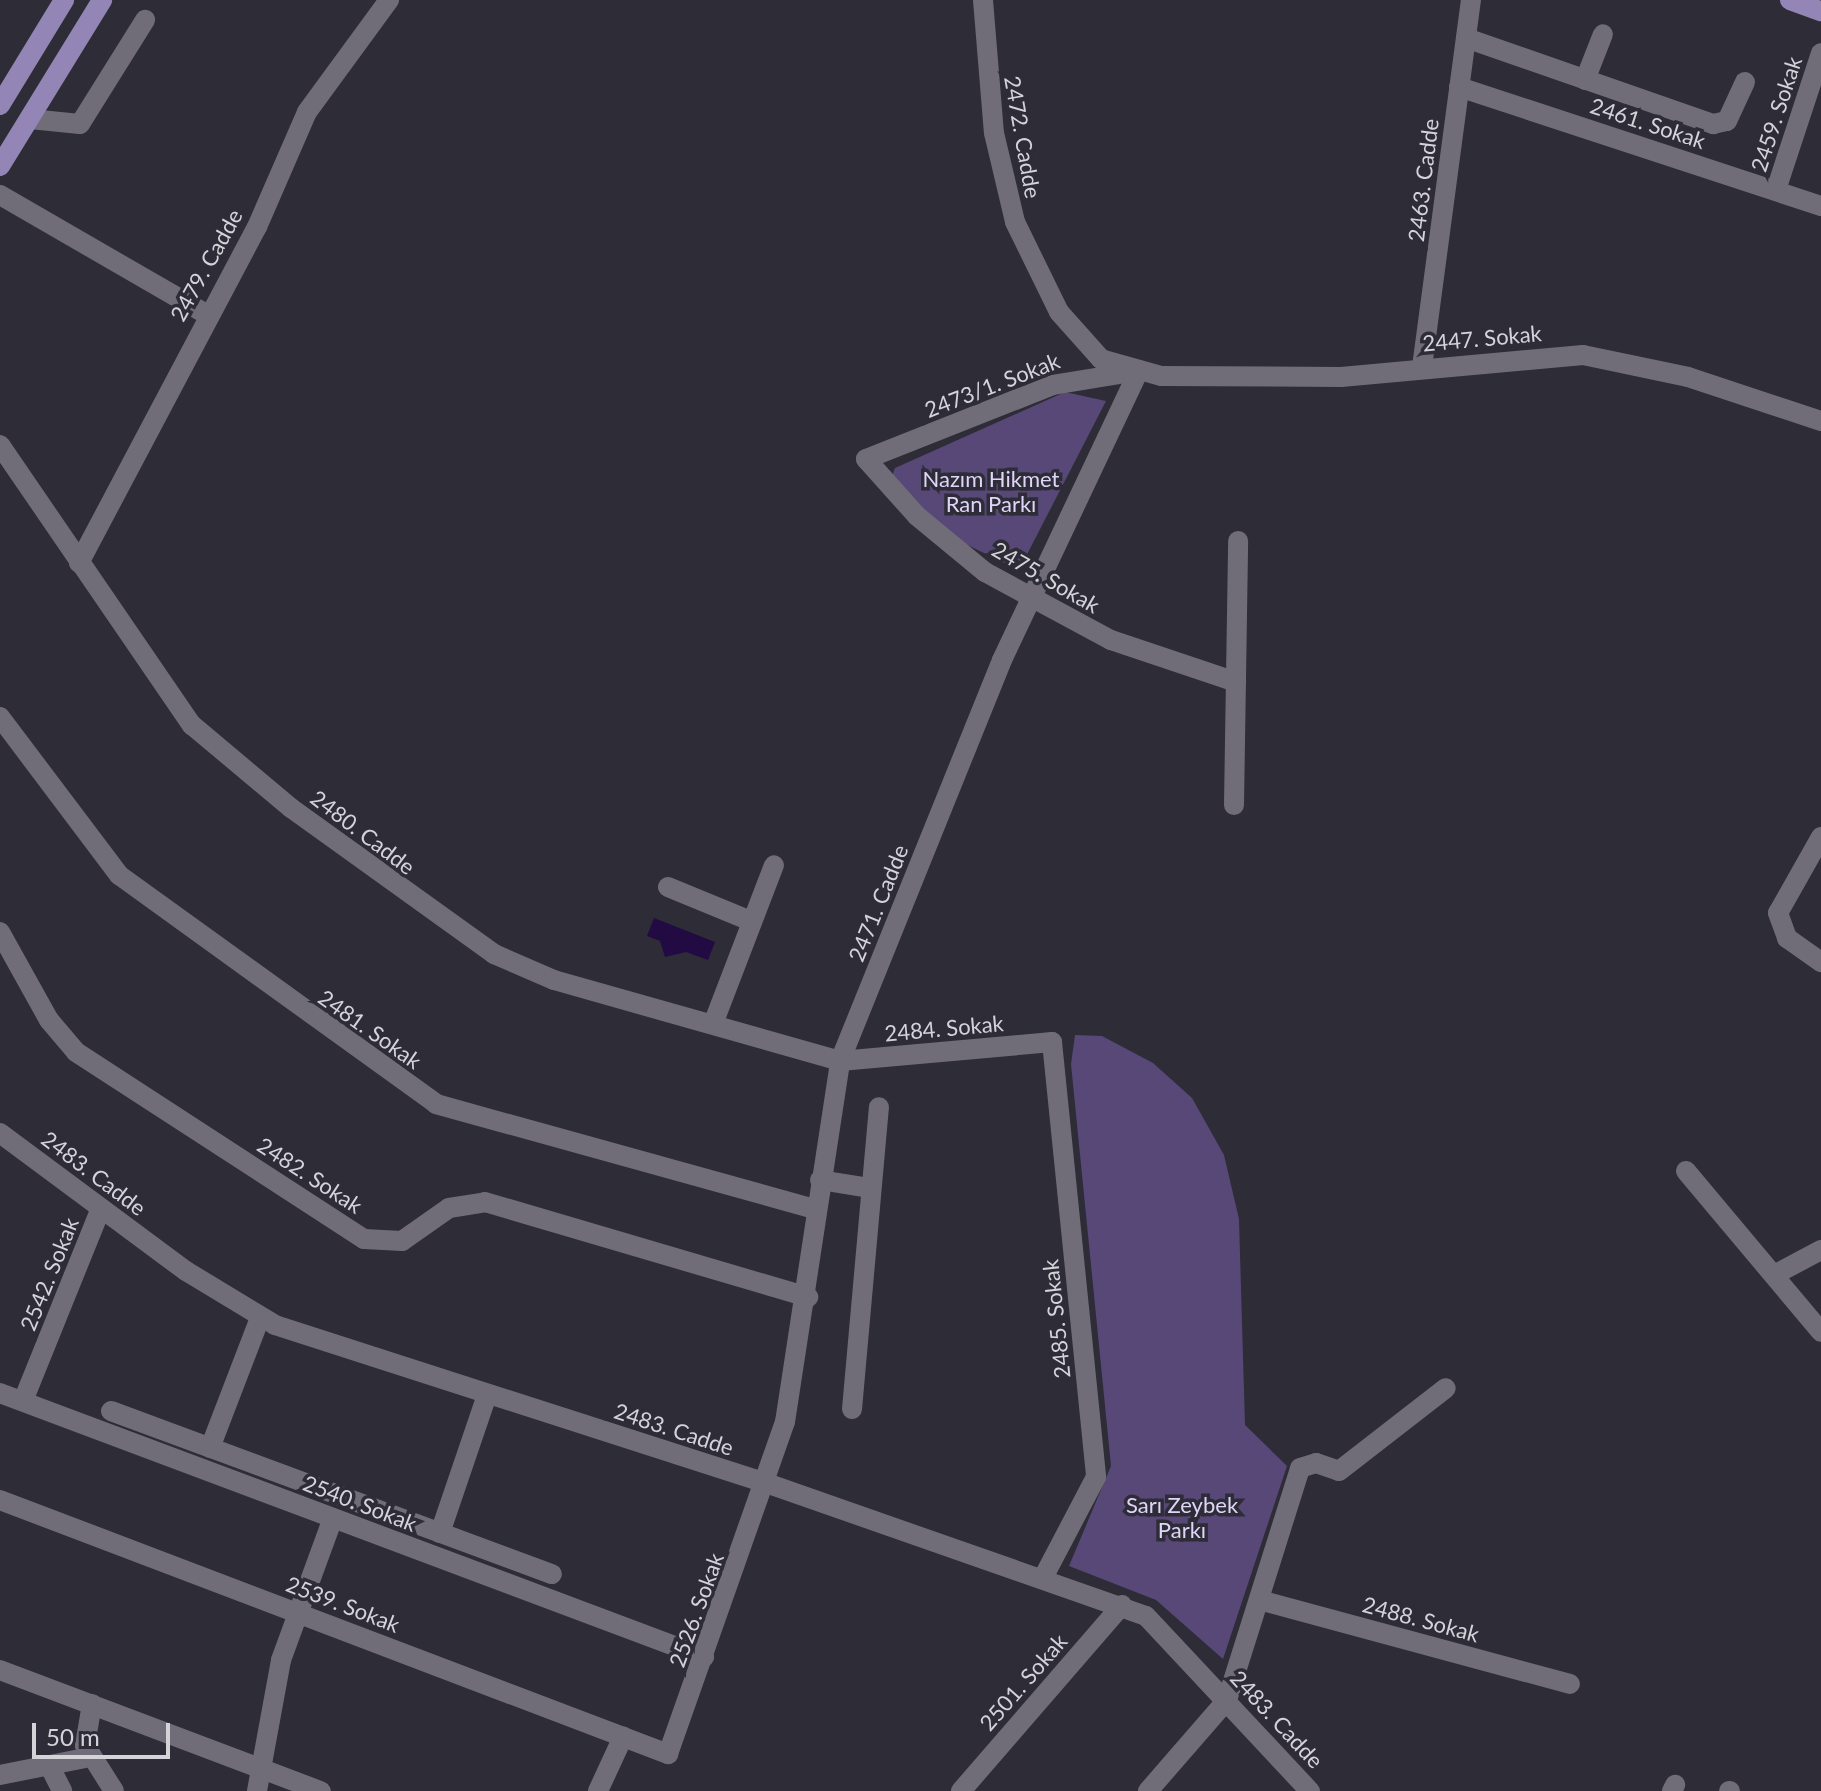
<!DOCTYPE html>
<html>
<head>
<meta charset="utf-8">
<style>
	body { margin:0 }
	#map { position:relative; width:1821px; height:1791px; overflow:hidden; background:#2e2c36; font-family:Lato,sans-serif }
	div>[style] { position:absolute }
	.green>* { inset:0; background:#574878 }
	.water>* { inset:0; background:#220a42 }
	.minor>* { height:20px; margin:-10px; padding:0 10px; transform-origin:10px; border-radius:10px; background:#706d79 }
	.major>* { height:20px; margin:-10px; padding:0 10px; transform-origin:10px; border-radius:10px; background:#9385b5 }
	span { translate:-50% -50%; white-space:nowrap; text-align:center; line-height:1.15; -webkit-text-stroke:7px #2e2c36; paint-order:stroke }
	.street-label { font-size:22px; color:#d5d3da }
	.park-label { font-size:22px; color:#dfd5f9 }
	.scale { position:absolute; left:32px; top:1723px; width:138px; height:36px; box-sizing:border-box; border:4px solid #d5d3da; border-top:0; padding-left:10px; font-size:24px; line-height:28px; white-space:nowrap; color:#d5d3da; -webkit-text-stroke:6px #2e2c36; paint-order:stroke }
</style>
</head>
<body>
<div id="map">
	<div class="green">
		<i style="clip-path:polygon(1065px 392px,1106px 401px,1019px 570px,949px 536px,892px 476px,895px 468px)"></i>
		<i style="clip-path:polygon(1075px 1035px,1102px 1036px,1153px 1063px,1192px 1098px,1224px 1155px,1239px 1219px,1245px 1425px,1287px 1466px,1223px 1659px,1156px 1600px,1069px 1566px,1111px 1466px,1071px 1064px)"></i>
	</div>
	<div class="water">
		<i style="clip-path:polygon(654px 918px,715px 942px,708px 960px,686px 952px,665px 957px,660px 941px,647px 936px)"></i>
	</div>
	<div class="minor">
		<i style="left:983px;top:0;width:133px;rotate:85.3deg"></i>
		<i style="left:994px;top:133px;width:91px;rotate:76.7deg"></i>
		<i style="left:1015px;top:222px;width:100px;rotate:63.9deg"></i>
		<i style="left:1059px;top:312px;width:63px;rotate:48.2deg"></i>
		<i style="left:1101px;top:359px;width:62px;rotate:15.8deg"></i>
		<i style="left:1161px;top:376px;width:180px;rotate:0.3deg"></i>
		<i style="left:1341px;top:377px;width:243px;rotate:-5.2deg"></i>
		<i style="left:1583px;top:355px;width:107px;rotate:11.8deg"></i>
		<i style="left:1688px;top:377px;width:140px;rotate:18.3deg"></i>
		<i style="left:1466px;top:38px;width:262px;rotate:19.2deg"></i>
		<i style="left:1713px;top:124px;width:14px;rotate:-12deg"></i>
		<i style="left:1727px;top:121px;width:43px;rotate:-65.2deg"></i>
		<i style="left:1585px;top:80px;width:49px;rotate:-68.6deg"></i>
		<i style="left:1459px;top:87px;width:381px;rotate:18.2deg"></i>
		<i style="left:30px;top:119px;width:50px;rotate:5.7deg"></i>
		<i style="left:80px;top:124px;width:123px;rotate:-58deg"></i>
		<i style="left:1776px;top:190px;width:144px;rotate:-71.8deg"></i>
		<i style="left:0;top:195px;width:238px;rotate:30deg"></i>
		<i style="left:1422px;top:367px;width:370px;rotate:-82.4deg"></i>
		<i style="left:1126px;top:373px;width:74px;rotate:170.7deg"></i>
		<i style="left:1053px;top:385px;width:201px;rotate:158.4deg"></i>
		<i style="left:866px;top:459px;width:76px;rotate:48.2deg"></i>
		<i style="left:917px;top:516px;width:88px;rotate:39.5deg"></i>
		<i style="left:985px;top:572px;width:143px;rotate:28.4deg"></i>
		<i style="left:1111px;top:640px;width:132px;rotate:18.6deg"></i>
		<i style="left:0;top:445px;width:340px;rotate:55.6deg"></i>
		<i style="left:192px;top:725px;width:129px;rotate:40deg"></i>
		<i style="left:291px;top:808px;width:250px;rotate:35.7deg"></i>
		<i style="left:494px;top:954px;width:65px;rotate:23.4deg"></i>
		<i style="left:554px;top:980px;width:297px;rotate:15.8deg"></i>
		<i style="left:840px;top:1061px;width:213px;rotate:-5.1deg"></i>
		<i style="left:1052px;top:1042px;width:437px;rotate:84.2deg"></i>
		<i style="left:1096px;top:1477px;width:114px;rotate:117.7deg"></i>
		<i style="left:79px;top:563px;width:380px;rotate:-62.1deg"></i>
		<i style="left:257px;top:227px;width:125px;rotate:-66.5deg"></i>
		<i style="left:307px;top:112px;width:139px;rotate:-53.8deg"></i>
		<i style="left:0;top:717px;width:198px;rotate:53deg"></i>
		<i style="left:119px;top:875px;width:391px;rotate:35.8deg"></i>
		<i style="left:436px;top:1104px;width:395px;rotate:15.5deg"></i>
		<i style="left:1234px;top:805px;width:264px;rotate:-89.1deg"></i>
		<i style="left:1821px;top:837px;width:87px;rotate:119.5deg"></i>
		<i style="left:1778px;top:913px;width:27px;rotate:70deg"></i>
		<i style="left:1787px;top:938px;width:42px;rotate:35.2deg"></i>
		<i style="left:668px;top:887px;width:90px;rotate:22.3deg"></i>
		<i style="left:0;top:932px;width:101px;rotate:60.9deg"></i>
		<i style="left:49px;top:1020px;width:42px;rotate:49.8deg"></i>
		<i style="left:76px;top:1052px;width:343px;rotate:33deg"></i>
		<i style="left:364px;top:1239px;width:38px;rotate:3deg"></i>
		<i style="left:402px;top:1241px;width:57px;rotate:-35.1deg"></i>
		<i style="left:449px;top:1208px;width:36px;rotate:-9deg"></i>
		<i style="left:485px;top:1202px;width:337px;rotate:16.4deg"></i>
		<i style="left:713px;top:1024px;width:170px;rotate:-69deg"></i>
		<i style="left:0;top:1133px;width:232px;rotate:36.6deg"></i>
		<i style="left:186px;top:1271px;width:104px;rotate:31.2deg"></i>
		<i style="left:275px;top:1325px;width:519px;rotate:17.84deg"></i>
		<i style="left:769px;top:1484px;width:399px;rotate:19.3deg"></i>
		<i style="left:1146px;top:1616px;width:240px;rotate:46.9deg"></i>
		<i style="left:1686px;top:1171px;width:210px;rotate:50deg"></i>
		<i style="left:820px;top:1180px;width:51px;rotate:9.1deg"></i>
		<i style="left:1774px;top:1275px;width:53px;rotate:-28deg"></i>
		<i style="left:0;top:1393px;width:752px;rotate:20.56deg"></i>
		<i style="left:23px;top:1401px;width:208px;rotate:-68deg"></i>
		<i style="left:852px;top:1409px;width:303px;rotate:-84.9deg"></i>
		<i style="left:111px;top:1411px;width:470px;rotate:20.3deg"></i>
		<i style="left:210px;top:1448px;width:139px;rotate:-69deg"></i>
		<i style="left:0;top:1500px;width:715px;rotate:20.82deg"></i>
		<i style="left:668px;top:1754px;width:352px;rotate:-70.6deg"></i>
		<i style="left:785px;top:1422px;width:365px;rotate:-81.3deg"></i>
		<i style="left:840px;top:1061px;width:432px;rotate:-68deg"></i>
		<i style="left:1002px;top:660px;width:318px;rotate:-64.7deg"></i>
		<i style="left:440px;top:1533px;width:146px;rotate:-71.2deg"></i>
		<i style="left:1259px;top:1600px;width:322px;rotate:15.1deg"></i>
		<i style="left:0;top:1670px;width:343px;rotate:20.7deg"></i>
		<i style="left:92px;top:1704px;width:42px;rotate:99.7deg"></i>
		<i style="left:85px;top:1745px;width:54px;rotate:57.8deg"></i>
		<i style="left:49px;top:1765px;width:29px;rotate:63deg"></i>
		<i style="left:0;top:1775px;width:92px;rotate:-11.3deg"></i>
		<i style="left:257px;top:1791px;width:133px;rotate:-79.6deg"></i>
		<i style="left:281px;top:1660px;width:151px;rotate:-69.9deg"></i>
		<i style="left:598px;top:1791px;width:60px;rotate:-65.2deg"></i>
		<i style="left:961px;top:1791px;width:246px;rotate:-49.1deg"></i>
		<i style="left:1148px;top:1791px;width:121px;rotate:-49deg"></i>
		<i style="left:1227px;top:1700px;width:243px;rotate:-72.5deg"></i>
		<i style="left:1300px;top:1468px;width:17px;rotate:-17deg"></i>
		<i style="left:1316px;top:1463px;width:24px;rotate:19deg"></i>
		<i style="left:1339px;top:1471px;width:135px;rotate:-37.8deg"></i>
		<i style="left:1672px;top:1791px;width:7px;rotate:-63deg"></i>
		<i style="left:1729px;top:1791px;width:1px"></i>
	</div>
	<div class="major">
		<i style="left:1790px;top:0;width:33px;rotate:20deg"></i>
		<i style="left:0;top:105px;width:123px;rotate:-58.6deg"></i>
		<i style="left:0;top:166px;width:195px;rotate:-58.4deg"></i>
	</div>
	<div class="street-label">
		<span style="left:1776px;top:114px;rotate:-72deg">2459. Sokak</span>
		<span style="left:1648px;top:123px;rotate:18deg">2461. Sokak</span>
		<span style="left:1023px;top:137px;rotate:80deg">2472. Cadde</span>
		<span style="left:1423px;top:180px;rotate:-83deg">2463. Cadde</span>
		<span style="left:206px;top:265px;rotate:-61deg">2479. Cadde</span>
		<span style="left:1482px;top:338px;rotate:-5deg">2447. Sokak</span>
		<span style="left:992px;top:385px;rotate:-21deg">2473/1. Sokak</span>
		<span style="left:1046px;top:577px;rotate:30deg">2475. Sokak</span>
		<span style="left:363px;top:832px;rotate:37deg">2480. Cadde</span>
		<span style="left:878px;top:903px;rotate:-68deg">2471. Cadde</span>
		<span style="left:944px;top:1028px;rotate:-5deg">2484. Sokak</span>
		<span style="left:370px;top:1029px;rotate:35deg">2481. Sokak</span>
		<span style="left:94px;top:1173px;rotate:37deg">2483. Cadde</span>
		<span style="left:310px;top:1175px;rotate:33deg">2482. Sokak</span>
		<span style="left:49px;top:1274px;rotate:-68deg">2542. Sokak</span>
		<span style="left:1056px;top:1319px;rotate:-96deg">2485. Sokak</span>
		<span style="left:674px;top:1429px;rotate:18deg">2483. Cadde</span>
		<span style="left:360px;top:1503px;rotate:21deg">2540. Sokak</span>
		<span style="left:343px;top:1604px;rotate:21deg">2539. Sokak</span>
		<span style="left:696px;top:1610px;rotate:-70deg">2526. Sokak</span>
		<span style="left:1421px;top:1619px;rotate:15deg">2488. Sokak</span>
		<span style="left:1023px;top:1682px;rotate:-49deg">2501. Sokak</span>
		<span style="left:1277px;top:1719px;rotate:47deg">2483. Cadde</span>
	</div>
	<div class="park-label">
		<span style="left:991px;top:491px">Nazım Hikmet<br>Ran Parkı</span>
		<span style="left:1182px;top:1517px">Sarı Zeybek<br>Parkı</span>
	</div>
	<div class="scale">50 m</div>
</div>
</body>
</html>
